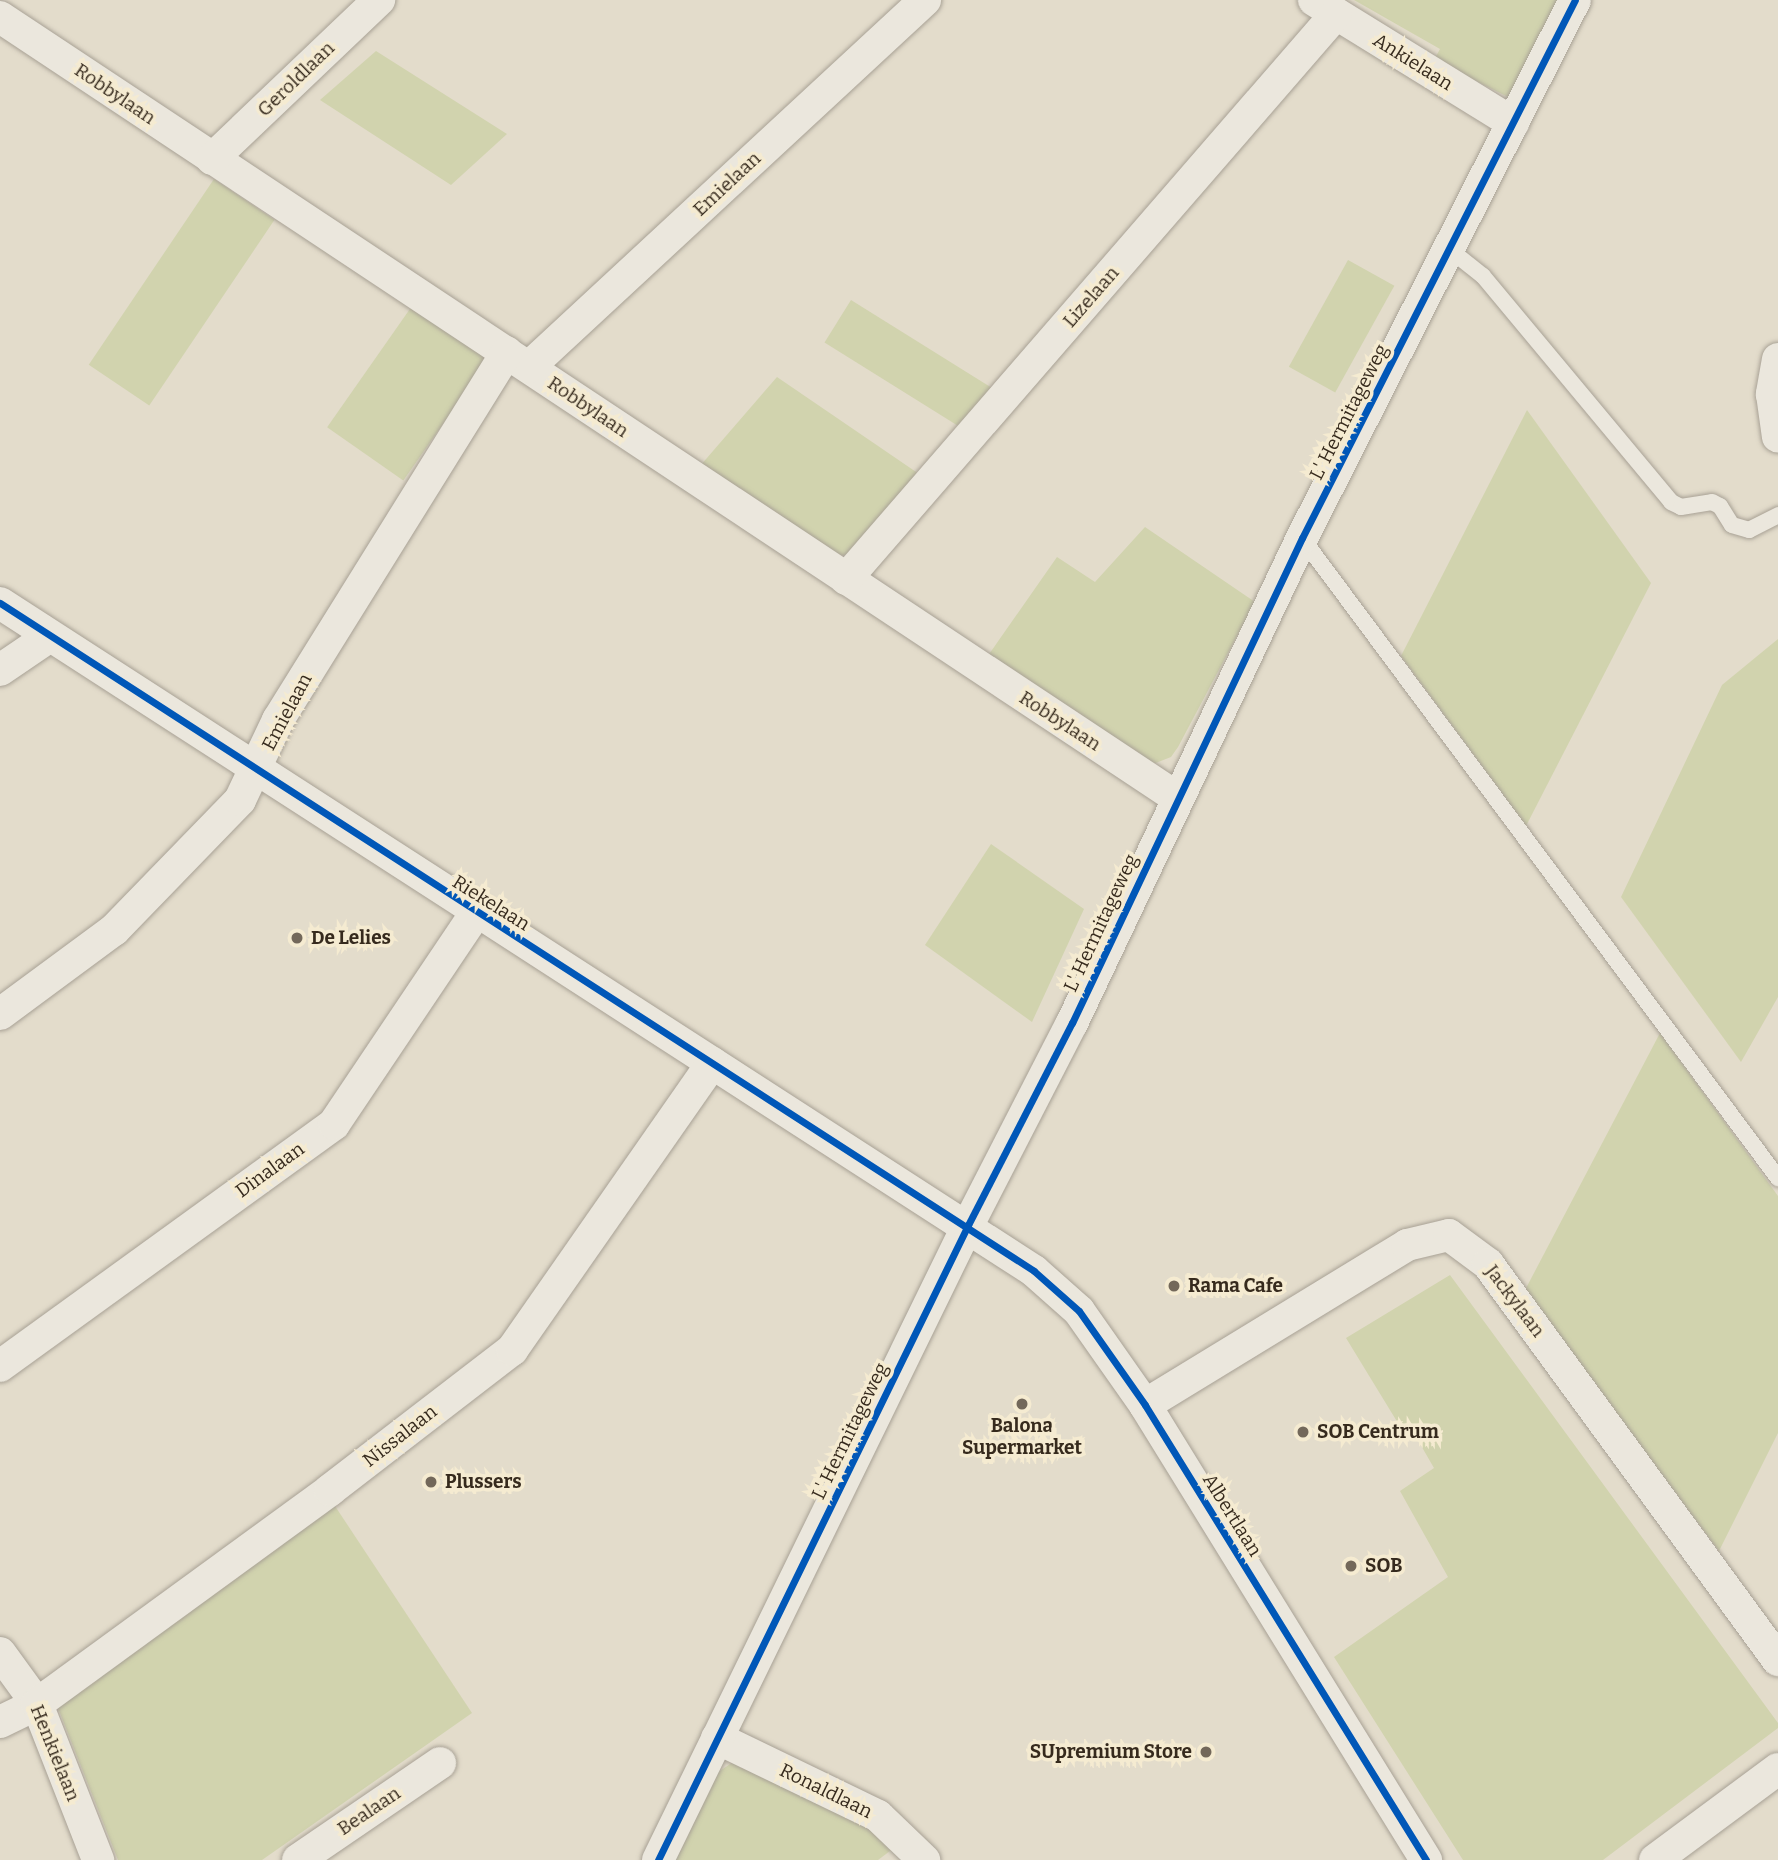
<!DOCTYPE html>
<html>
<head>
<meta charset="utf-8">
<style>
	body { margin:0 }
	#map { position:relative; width:1778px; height:1860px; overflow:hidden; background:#e3dccb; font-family:Bitter,serif }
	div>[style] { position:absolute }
	.green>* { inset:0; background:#d1d3ae; transform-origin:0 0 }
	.roads { filter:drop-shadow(0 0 2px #a8a195) drop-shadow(0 0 2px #a8a195) }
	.service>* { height:16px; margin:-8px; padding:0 8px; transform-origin:8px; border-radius:8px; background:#ebe7dd }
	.minor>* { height:32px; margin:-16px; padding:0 16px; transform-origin:16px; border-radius:16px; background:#ebe7dd }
	.cycleway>* { height:7px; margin:-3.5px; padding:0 3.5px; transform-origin:3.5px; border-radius:3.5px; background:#0057b8 }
	.dots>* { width:19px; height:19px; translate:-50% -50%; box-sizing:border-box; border:4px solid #f5ebd1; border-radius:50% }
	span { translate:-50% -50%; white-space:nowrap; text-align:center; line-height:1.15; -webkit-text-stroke:7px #f5ebd1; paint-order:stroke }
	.street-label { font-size:19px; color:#362a1d }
	.poi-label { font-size:19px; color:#362a1d; font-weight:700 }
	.left { translate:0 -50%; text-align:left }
	.right { translate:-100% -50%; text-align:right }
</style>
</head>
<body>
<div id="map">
	<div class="green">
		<i style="clip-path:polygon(1354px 0,1562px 0,1508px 97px,1434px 60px,1440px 49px)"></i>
		<i style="clip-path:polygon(376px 51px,507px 134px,451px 185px,320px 100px)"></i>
		<i style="left:214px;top:179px;width:73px;height:224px;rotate:34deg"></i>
		<i style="left:1348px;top:260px;width:53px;height:122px;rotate:29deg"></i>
		<i style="left:851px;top:300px;width:171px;height:50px;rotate:32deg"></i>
		<i style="left:412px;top:306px;width:93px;height:148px;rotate:35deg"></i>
		<i style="clip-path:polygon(777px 377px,922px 476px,851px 553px,839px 556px,700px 466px)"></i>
		<i style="clip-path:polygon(1527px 410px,1651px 583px,1526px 826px,1401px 656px)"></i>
		<i style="clip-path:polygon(1145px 527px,1255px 602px,1178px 747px,1171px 757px,1148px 766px,985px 660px,1057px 557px,1095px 582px)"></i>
		<i style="clip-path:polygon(1778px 639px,1778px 997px,1741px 1062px,1621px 897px,1722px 685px)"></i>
		<i style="clip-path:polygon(991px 844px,1084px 909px,1032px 1022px,925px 945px)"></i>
		<i style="clip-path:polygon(1660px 1033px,1778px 1196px,1778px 1433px,1719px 1551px,1524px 1292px)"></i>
		<i style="clip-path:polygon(1450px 1275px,1778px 1723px,1778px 1728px,1603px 1860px,1463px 1860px,1334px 1657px,1448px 1577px,1400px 1491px,1434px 1468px,1412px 1430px,1404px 1433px,1346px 1338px)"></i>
		<i style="clip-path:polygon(333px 1503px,472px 1713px,262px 1860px,118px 1860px,58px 1708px)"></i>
		<i style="clip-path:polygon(733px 1762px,861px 1823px,894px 1848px,878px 1860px,676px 1860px,717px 1773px)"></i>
	</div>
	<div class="roads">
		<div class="service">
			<i style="left:1449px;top:249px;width:43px;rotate:38.5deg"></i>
			<i style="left:1483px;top:276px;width:294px;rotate:50.2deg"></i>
			<i style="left:1671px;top:502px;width:11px;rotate:27deg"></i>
			<i style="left:1681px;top:507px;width:31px;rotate:-9deg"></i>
			<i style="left:1712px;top:502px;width:9px;rotate:27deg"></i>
			<i style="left:1720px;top:506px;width:22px;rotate:58deg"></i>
			<i style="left:1732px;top:525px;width:18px;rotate:16deg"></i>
			<i style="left:1749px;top:530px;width:33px;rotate:-27deg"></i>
			<i style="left:1302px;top:538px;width:798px;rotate:53.36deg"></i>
		</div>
		<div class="minor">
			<i style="left:1314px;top:0;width:234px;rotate:31.7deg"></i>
			<i style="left:0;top:17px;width:1411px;rotate:33.55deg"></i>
			<i style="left:212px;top:159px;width:231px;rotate:-43.6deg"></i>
			<i style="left:1778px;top:359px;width:36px;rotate:100deg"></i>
			<i style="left:1772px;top:394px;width:43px;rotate:82.1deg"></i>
			<i style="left:529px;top:367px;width:540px;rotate:-42.82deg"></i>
			<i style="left:846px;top:579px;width:748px;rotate:-49.07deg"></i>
			<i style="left:0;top:603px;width:1231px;rotate:32.86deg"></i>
			<i style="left:1034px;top:1271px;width:60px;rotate:41.6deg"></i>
			<i style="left:1079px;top:1311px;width:115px;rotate:54.9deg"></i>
			<i style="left:1145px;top:1405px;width:535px;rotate:58.3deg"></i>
			<i style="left:0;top:670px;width:60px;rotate:-34.2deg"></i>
			<i style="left:0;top:1014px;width:142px;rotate:-36.4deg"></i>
			<i style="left:114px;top:930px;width:181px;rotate:-45.9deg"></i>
			<i style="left:240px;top:800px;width:89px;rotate:-64.6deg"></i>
			<i style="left:278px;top:720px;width:433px;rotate:-58.1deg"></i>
			<i style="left:0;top:1366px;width:412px;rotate:-35.9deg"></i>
			<i style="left:334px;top:1124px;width:254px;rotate:-56.1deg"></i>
			<i style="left:1145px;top:1405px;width:307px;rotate:-31.4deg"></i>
			<i style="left:1407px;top:1245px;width:43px;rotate:-13.4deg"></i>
			<i style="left:1449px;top:1235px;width:49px;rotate:36.6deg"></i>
			<i style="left:1488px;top:1264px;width:491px;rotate:53.8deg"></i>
			<i style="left:0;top:1653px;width:63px;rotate:54deg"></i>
			<i style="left:37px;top:1704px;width:168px;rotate:68.6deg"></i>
			<i style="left:0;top:1722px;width:41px;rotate:-25.9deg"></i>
			<i style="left:37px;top:1704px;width:363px;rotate:-36.1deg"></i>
			<i style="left:330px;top:1490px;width:230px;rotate:-37.6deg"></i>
			<i style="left:512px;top:1350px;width:350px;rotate:-55.1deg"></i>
			<i style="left:717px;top:1738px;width:179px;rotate:25.8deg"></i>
			<i style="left:878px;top:1816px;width:64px;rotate:43.7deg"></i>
			<i style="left:298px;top:1860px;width:172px;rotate:-34.3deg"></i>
			<i style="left:658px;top:1860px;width:707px;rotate:-63.98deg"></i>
			<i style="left:968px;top:1225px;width:227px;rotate:-62.8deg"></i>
			<i style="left:1072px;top:1023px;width:537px;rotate:-64.63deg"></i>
			<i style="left:1302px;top:538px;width:603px;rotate:-63.1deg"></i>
			<i style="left:1655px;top:1860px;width:153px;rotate:-36.5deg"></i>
		</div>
	</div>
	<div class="cycleway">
		<i style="left:0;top:603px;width:1231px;rotate:32.86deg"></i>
		<i style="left:1034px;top:1271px;width:60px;rotate:41.6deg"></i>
		<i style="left:1079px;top:1311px;width:115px;rotate:54.9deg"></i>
		<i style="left:1145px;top:1405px;width:535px;rotate:58.3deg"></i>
		<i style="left:658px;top:1860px;width:707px;rotate:-63.98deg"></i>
		<i style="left:968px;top:1225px;width:227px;rotate:-62.8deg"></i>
		<i style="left:1072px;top:1023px;width:537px;rotate:-64.63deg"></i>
		<i style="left:1302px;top:538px;width:603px;rotate:-63.1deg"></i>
	</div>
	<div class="dots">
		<i style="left:297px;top:938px;background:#73685a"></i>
		<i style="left:1174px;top:1286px;background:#73685a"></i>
		<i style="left:1022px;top:1404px;background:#73685a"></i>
		<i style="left:1303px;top:1432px;background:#73685a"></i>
		<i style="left:431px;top:1482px;background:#73685a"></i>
		<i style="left:1351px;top:1566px;background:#73685a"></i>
		<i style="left:1206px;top:1752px;background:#73685a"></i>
	</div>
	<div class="street-label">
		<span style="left:1413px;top:62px;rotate:32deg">Ankielaan</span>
		<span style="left:296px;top:79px;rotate:-44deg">Geroldlaan</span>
		<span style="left:115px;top:94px;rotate:34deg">Robbylaan</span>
		<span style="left:727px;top:184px;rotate:-43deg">Emielaan</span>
		<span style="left:1091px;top:297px;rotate:-49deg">Lizelaan</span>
		<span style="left:588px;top:407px;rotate:34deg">Robbylaan</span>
		<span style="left:1349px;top:412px;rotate:-63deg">L' Hermitageweg</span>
		<span style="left:287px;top:712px;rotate:-62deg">Emielaan</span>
		<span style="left:1060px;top:721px;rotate:33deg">Robbylaan</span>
		<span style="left:491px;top:903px;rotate:32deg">Riekelaan</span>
		<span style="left:1101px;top:923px;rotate:-65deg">L' Hermitageweg</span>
		<span style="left:270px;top:1170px;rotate:-36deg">Dinalaan</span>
		<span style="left:1515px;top:1301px;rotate:53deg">Jackylaan</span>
		<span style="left:850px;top:1431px;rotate:-64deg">L' Hermitageweg</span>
		<span style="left:400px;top:1436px;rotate:-38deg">Nissalaan</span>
		<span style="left:1232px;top:1515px;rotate:58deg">Albertlaan</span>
		<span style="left:55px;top:1753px;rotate:68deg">Henkielaan</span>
		<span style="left:826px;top:1791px;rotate:26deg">Ronaldlaan</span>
		<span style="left:369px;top:1811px;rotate:-34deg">Bealaan</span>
	</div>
	<div class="poi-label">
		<span class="left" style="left:311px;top:938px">De Lelies</span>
		<span class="left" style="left:1188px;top:1286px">Rama Cafe</span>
		<span style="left:1022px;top:1437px">Balona<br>Supermarket</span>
		<span class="left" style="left:1317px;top:1432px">SOB Centrum</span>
		<span class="left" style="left:445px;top:1482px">Plussers</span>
		<span class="left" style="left:1365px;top:1566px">SOB</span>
		<span class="right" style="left:1192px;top:1752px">SUpremium Store</span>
	</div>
</div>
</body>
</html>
